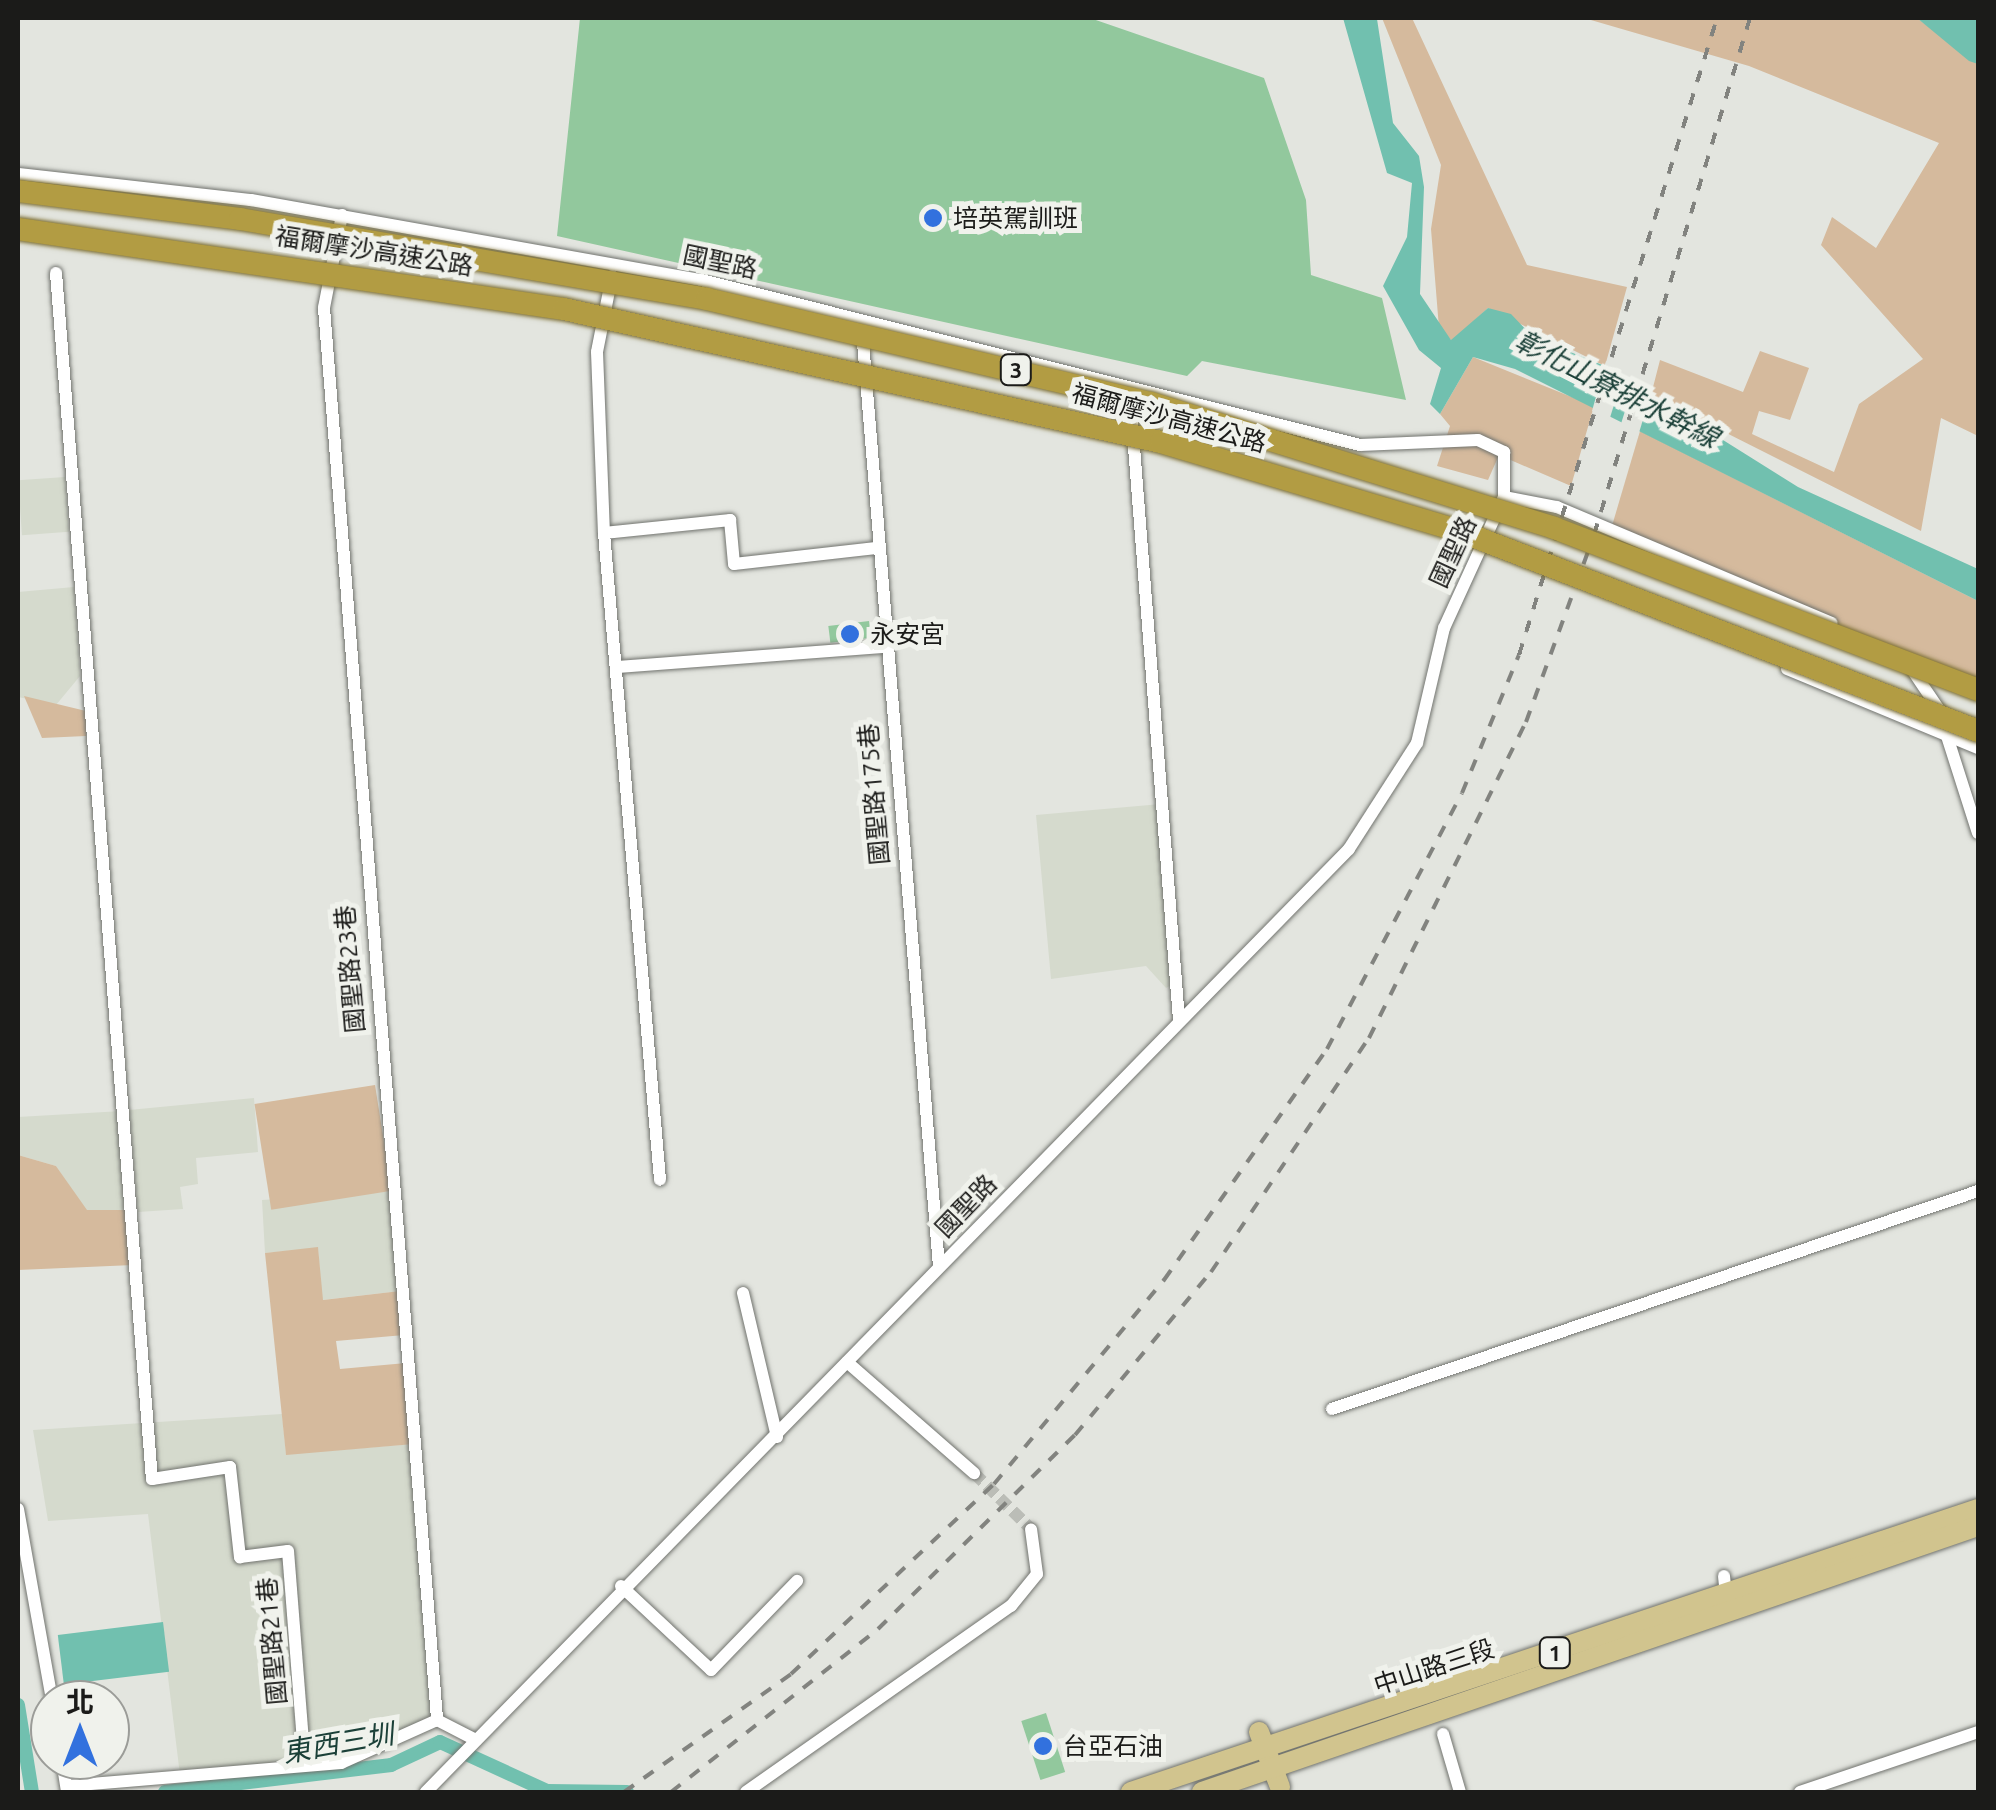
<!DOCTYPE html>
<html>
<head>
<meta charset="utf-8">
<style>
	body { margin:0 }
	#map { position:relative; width:1996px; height:1810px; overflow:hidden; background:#e3e5df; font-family:Ubuntu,"Noto Sans TC",sans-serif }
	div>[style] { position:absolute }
	.built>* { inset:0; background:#d5dacd; transform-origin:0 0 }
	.green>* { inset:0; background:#d5ba9d; transform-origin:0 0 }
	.water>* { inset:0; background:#71c0af; transform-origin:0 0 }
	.pier>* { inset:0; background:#e3e5df }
	.canal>* { height:14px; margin:-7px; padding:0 7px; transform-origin:7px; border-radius:7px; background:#71c0af }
	.building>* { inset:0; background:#92c89d; transform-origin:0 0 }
	.minor-tunnel>* { height:12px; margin-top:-6px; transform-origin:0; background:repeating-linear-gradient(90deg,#bbbdb7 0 12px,transparent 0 18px) }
	.roads { filter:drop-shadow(0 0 2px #71736e) drop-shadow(0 0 2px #71736e) }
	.minor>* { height:12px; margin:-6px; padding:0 6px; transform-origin:6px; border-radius:6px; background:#fff }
	.primary>* { height:20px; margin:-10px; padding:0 10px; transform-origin:10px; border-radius:10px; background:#d1c48e }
	.rail>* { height:4px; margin-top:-2px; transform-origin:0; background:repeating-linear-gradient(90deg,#82837f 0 12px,transparent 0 24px) }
	.bridges { filter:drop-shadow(0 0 2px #7d6f34) drop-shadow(0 0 2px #7d6f34) }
	.motorway-bridge>* { height:22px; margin:-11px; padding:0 11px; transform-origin:11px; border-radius:11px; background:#b29c43 }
	.dots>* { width:28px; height:28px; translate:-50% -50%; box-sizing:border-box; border:5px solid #f0f2ec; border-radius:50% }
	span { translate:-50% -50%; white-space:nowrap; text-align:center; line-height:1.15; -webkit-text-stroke:10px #f0f2ec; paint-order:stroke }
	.shield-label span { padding:2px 8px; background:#f0f2ec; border:2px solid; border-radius:8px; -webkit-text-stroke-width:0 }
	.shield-label { font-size:22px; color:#1b1b19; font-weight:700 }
	.poi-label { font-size:25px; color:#1b1b19 }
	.left { translate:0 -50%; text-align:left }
	.street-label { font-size:25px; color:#1b1b19 }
	.water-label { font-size:28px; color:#1b4038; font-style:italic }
	.frame { position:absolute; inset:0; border:20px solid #1b1b19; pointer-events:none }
	.north { position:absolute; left:30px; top:1680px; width:100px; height:100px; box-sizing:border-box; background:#f0f2ec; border:2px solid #9b9c98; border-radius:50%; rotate:0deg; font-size:28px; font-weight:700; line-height:40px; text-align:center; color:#1b1b19 }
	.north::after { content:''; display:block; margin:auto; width:35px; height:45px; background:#3271de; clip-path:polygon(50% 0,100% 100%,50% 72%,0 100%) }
</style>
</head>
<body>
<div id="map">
	<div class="built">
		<i style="left:65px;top:477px;width:55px;height:47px;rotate:86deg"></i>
		<i style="clip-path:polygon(74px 587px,80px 676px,56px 705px,18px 697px,18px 592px)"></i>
		<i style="clip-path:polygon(1161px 804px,1177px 982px,1166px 988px,1146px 966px,1051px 979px,1036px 815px)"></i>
		<i style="clip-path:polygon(254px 1098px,258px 1152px,196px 1158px,198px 1184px,180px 1187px,183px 1209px,138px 1212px,129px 1110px)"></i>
		<i style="clip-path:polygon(122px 1111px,127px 1210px,86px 1210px,56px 1166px,18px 1155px,18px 1117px)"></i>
		<i style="clip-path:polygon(392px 1191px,400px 1291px,322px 1300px,318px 1248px,265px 1253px,262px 1200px)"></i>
		<i style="clip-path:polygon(282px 1414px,286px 1454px,414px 1444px,432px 1722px,365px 1760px,180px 1775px,148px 1514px,48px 1521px,33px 1430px)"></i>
	</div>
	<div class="green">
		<i style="clip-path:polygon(1382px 18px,1412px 18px,1527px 265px,1627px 287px,1605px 366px,1488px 308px,1452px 341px,1439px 328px,1431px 229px,1441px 165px)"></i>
		<i style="clip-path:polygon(1584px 18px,1917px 18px,1978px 64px,1978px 436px,1941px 418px,1921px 531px,1651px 395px,1660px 360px,1743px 392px,1760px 351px,1809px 368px,1790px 420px,1759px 411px,1752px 434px,1834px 472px,1859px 404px,1923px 359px,1821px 245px,1832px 217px,1876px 248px,1939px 143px,1749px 66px)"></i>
		<i style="clip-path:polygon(1473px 357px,1594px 406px,1571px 486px,1499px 455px,1488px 480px,1437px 466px,1450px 426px,1440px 414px)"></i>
		<i style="clip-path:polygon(1640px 431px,1978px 601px,1978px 691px,1609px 536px)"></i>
		<i style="clip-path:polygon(24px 696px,86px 711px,86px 736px,42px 738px)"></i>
		<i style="left:375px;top:1085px;width:107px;height:122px;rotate:81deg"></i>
		<i style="clip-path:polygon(18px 1155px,56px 1166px,87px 1210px,127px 1210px,133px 1265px,18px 1270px)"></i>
		<i style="clip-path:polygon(318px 1247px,323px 1300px,400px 1291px,404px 1335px,336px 1341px,340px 1369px,406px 1363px,414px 1444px,286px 1455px,265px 1253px)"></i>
	</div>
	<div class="water">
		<i style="clip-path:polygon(1343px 18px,1377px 19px,1393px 123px,1419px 156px,1424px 187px,1420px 294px,1451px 340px,1488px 308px,1511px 314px,1533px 337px,1605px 366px,1798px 487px,1978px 569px,1978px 601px,1515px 369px,1473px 357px,1440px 414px,1430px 404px,1441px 368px,1419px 350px,1383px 286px,1407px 237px,1412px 183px,1387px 173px)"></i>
		<i style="clip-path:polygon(1917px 18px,1978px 18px,1978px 64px,1969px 61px)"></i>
		<i style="left:163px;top:1622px;width:50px;height:106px;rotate:83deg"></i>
	</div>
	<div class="pier">
		<i style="clip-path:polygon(1606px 361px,1624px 372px,1609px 421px,1592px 411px)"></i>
		<i style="clip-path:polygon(1635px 379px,1652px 390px,1638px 436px,1620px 427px)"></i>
	</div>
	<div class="canal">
		<i style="left:18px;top:1705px;width:88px;rotate:80.9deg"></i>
		<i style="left:165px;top:1792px;width:228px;rotate:-6.8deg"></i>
		<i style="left:391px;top:1765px;width:54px;rotate:-25.1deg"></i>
		<i style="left:440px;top:1742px;width:118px;rotate:24.6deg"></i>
		<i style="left:547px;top:1791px;width:80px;rotate:0.7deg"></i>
	</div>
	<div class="building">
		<i style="clip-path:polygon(580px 18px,1090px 18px,1264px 78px,1306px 200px,1311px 275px,1382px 298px,1406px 400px,1202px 361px,1187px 376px,557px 236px)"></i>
		<i style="left:869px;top:621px;width:17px;height:41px;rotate:83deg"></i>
		<i style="left:1046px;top:1713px;width:62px;height:26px;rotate:72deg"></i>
	</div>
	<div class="minor-tunnel">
		<i style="left:974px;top:1473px;width:80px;rotate:44.5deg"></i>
	</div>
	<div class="roads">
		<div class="minor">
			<i style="left:18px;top:174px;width:234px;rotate:6.4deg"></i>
			<i style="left:251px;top:200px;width:457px;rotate:10.1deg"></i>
			<i style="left:701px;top:280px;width:679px;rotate:14.06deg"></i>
			<i style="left:1360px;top:445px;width:118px;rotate:-2.4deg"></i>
			<i style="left:1478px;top:440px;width:29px;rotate:25deg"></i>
			<i style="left:1504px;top:452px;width:45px;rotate:90deg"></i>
			<i style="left:1504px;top:497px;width:144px;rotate:114.6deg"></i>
			<i style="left:1444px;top:628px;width:118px;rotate:103.2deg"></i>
			<i style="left:1417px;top:743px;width:126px;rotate:122.7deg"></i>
			<i style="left:1349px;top:849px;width:1320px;rotate:134.39deg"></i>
			<i style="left:342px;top:215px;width:95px;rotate:101deg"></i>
			<i style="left:324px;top:308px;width:1417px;rotate:85.42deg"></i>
			<i style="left:56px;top:273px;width:1210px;rotate:85.45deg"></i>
			<i style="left:152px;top:1479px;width:79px;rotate:-8.7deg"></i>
			<i style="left:230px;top:1467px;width:91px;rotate:83.7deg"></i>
			<i style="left:240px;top:1557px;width:48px;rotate:-7.1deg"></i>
			<i style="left:288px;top:1551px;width:215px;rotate:85.5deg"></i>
			<i style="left:612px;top:276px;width:77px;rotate:101.2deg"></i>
			<i style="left:597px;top:352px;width:181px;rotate:87.8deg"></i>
			<i style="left:604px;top:533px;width:649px;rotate:85.05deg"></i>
			<i style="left:862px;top:330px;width:939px;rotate:85.3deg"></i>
			<i style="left:1130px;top:396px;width:626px;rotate:85.51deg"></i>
			<i style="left:1504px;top:497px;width:54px;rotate:10.7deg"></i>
			<i style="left:1557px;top:507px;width:298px;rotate:22.9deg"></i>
			<i style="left:604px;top:533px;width:127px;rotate:-5.9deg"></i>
			<i style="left:730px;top:520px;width:44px;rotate:84.8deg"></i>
			<i style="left:734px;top:564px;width:143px;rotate:-6.4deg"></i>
			<i style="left:617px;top:667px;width:270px;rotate:-4.3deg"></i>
			<i style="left:1787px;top:669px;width:207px;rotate:22.5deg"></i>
			<i style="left:1913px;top:671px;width:45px;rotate:56deg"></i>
			<i style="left:1938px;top:708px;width:131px;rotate:72.3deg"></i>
			<i style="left:743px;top:1293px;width:148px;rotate:76.7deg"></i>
			<i style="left:847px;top:1362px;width:169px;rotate:41.2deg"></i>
			<i style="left:1332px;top:1409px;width:682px;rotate:-18.65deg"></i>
			<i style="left:18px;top:1509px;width:194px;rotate:79.9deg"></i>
			<i style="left:1724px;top:1576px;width:20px;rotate:84deg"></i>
			<i style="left:621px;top:1586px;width:123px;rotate:43deg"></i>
			<i style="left:711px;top:1670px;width:124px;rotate:-46deg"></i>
			<i style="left:1443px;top:1734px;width:60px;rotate:73.7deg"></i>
			<i style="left:62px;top:1760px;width:32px;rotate:81deg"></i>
			<i style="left:67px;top:1786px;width:275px;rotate:-4.8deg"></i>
			<i style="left:341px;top:1763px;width:105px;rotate:-24.1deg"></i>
			<i style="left:437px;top:1720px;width:44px;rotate:27.1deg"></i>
			<i style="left:746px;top:1792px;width:324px;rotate:-35.1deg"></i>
			<i style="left:1011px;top:1606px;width:41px;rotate:-50.9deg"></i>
			<i style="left:1037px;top:1574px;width:45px;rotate:-97.6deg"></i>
			<i style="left:1800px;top:1792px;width:188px;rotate:-18.6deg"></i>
		</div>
		<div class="primary">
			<i style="left:1259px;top:1732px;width:59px;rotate:69.1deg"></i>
			<i style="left:1131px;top:1792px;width:893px;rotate:-18.48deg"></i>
			<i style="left:1202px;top:1792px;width:820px;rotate:-18.92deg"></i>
		</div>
	</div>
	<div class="rail">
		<i style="left:624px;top:1792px;width:204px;rotate:-35.2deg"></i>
		<i style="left:791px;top:1674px;width:278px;rotate:-43.1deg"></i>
		<i style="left:994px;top:1484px;width:266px;rotate:-50.2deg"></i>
		<i style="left:1164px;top:1280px;width:283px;rotate:-54.8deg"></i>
		<i style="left:1327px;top:1049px;width:289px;rotate:-62.2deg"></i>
		<i style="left:1462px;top:793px;width:149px;rotate:-67.6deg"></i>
		<i style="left:1519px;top:655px;width:667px;rotate:-72.73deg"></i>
		<i style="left:671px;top:1792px;width:263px;rotate:-38.2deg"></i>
		<i style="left:878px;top:1629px;width:276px;rotate:-44.6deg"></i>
		<i style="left:1075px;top:1435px;width:212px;rotate:-50.2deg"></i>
		<i style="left:1211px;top:1272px;width:282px;rotate:-56deg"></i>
		<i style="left:1369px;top:1038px;width:353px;rotate:-63.6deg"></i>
		<i style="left:1526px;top:722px;width:199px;rotate:-70deg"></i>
		<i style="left:1594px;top:535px;width:540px;rotate:-73.21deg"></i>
	</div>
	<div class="bridges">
		<div class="motorway-bridge">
			<i style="left:18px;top:191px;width:224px;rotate:7.2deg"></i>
			<i style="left:240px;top:219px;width:474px;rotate:9.7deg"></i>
			<i style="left:707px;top:299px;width:456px;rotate:13.2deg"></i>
			<i style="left:1151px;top:403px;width:422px;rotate:17.2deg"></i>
			<i style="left:1554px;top:528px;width:454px;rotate:20.9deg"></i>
			<i style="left:18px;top:229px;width:552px;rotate:8.34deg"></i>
			<i style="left:564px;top:309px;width:612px;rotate:12.56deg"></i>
			<i style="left:1161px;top:442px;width:314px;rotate:16.6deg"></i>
			<i style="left:1462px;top:532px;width:553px;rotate:21.09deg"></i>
		</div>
	</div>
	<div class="dots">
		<i style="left:933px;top:218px;background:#3271de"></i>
		<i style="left:850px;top:634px;background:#3271de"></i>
		<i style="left:1043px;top:1746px;background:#3271de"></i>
	</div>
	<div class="shield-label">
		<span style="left:1016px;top:370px">3</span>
		<span style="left:1555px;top:1653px">1</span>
	</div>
	<div class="poi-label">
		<span class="left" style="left:953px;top:218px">培英駕訓班</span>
		<span class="left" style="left:870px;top:634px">永安宮</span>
		<span class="left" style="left:1063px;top:1746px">台亞石油</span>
	</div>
	<div class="street-label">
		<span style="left:374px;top:251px;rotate:9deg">福爾摩沙高速公路</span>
		<span style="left:720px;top:262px;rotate:12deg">國聖路</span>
		<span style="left:1169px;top:418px;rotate:15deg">福爾摩沙高速公路</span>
		<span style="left:1453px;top:552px;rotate:-65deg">國聖路</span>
		<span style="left:874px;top:794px;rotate:-95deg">國聖路175巷</span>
		<span style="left:350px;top:969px;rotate:-95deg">國聖路23巷</span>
		<span style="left:966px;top:1206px;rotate:-46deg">國聖路</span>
		<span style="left:272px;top:1641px;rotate:-95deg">國聖路21巷</span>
		<span style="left:1434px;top:1667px;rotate:-18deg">中山路三段</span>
	</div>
	<div class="water-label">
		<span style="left:1617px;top:389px;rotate:27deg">彰化山寮排水幹線</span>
		<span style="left:338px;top:1743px;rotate:-10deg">東西三圳</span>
	</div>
	<div class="frame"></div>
	<div class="north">北</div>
</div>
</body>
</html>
